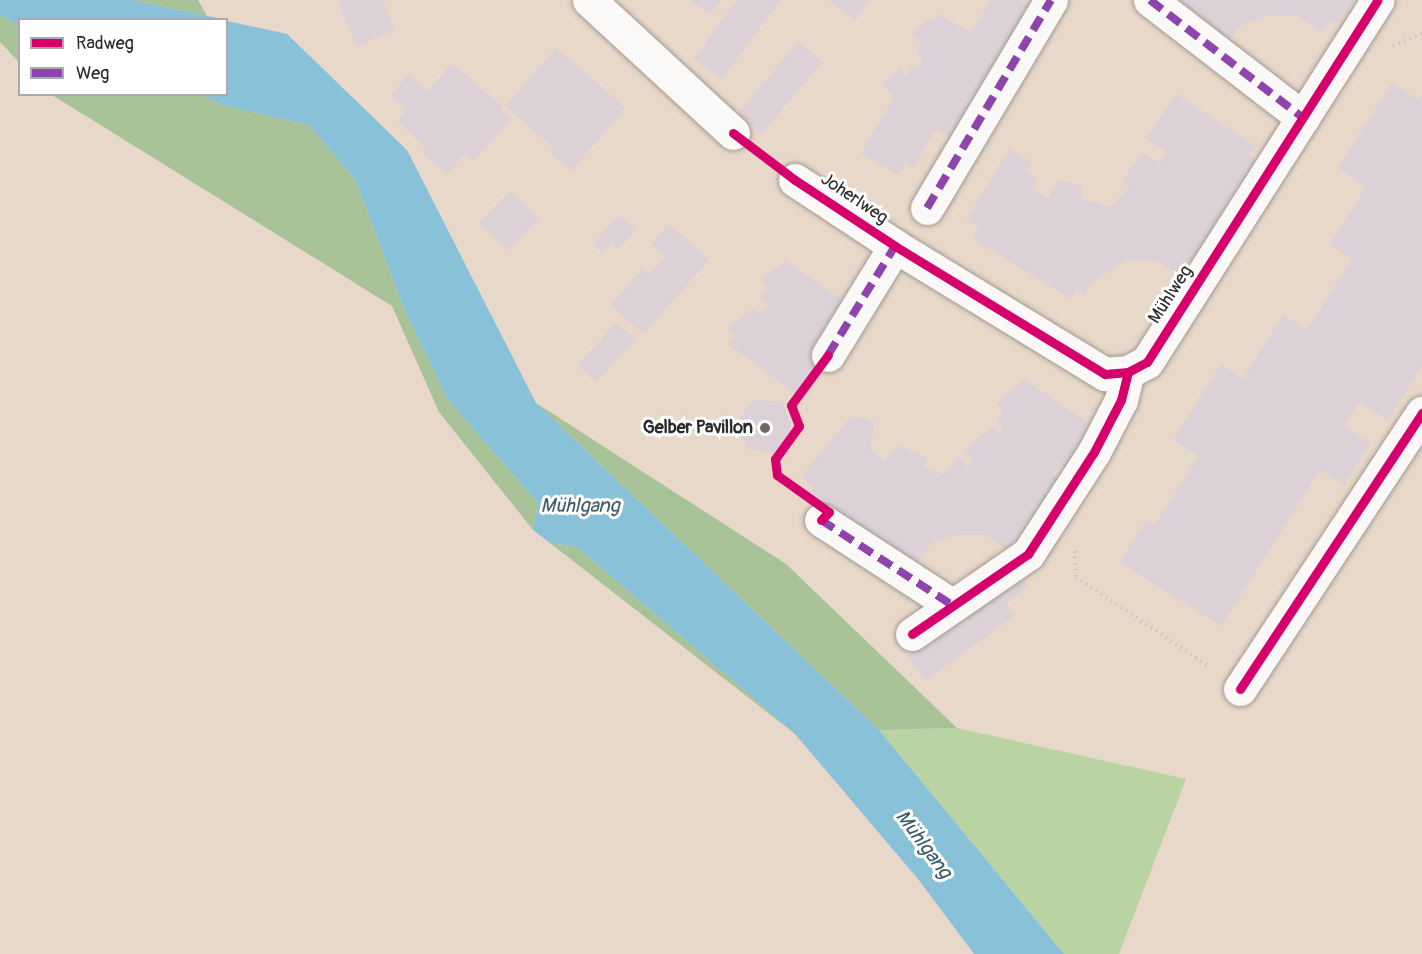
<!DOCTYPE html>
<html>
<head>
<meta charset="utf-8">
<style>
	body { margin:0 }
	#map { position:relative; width:1422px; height:954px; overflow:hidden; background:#e7d8c9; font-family:Pangolin,sans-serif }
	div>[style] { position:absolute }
	.green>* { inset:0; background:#b9d3a2 }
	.forest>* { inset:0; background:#a9c399 }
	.water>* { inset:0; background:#89c2d8 }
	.building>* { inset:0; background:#dbd1d6; transform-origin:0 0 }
	.path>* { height:4px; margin-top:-2px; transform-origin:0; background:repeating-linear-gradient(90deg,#c9c6c2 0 1.5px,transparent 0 6px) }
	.roads { filter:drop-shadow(0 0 2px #a39a91) drop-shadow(0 0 2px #a39a91) }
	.minor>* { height:33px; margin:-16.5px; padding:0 16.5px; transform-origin:16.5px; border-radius:16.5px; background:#fbf9f7 }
	.quiet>* { height:8px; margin-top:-4px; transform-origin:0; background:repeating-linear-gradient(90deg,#8e44ad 0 15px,transparent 0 23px) }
	.cycleway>* { height:9px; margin:-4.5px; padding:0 4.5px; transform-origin:4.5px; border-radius:4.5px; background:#d6006c }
	.dots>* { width:16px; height:16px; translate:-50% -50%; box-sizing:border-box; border:3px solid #fff; border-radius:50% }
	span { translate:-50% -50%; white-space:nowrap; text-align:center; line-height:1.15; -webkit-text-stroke:6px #fff; paint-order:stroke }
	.street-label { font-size:18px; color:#2b2b2b }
	.poi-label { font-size:18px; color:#2b2b2b; font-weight:700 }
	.right { translate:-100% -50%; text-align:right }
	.water-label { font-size:20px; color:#3e5d6a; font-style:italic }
	.legend { position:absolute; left:18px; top:18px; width:210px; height:78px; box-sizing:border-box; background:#fff; border:2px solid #aaa; margin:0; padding:8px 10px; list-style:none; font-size:18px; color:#2b2b2b }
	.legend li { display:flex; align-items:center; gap:12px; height:30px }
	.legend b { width:30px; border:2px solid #aaa }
</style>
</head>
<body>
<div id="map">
	<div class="green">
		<i style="clip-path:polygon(957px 728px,1186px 779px,1119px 954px,1064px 954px,879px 730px)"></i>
	</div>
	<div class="forest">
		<i style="clip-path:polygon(131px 0,198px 0,207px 16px)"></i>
		<i style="clip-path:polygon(0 15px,19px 25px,19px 62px,0 42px)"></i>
		<i style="clip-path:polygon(52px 95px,201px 95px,225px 106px,309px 125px,356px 181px,404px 309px,448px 400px,538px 503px,533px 530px,439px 412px,392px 306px)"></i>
		<i style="clip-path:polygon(536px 403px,786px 564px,957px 728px,879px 730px)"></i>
		<i style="clip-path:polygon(550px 543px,577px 547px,795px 734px)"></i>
	</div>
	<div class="water">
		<i style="clip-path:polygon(0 0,131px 0,222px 19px,20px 20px,19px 25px,0 15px)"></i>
		<i style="clip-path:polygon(227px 21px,287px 34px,407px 150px,536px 403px,879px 730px,1064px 954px,974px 954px,918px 879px,795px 734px,577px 547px,550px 543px,533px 530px,538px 503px,448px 400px,404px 309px,356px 181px,309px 125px,225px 106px,201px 95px,226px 94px)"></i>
	</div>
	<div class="building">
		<i style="clip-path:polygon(342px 0,382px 0,395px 30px,357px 46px,338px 2px)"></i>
		<i style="clip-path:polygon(690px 0,721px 0,710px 14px)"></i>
		<i style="clip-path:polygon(737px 0,780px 0,722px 79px,694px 59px)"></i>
		<i style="clip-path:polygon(828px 0,869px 0,855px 20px)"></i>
		<i style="clip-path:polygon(991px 0,1020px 0,1029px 5px,962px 143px,936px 129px,913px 168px,905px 163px,898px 175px,861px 154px,894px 97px,883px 84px,900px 69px,906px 77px,913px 65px,918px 69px,924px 58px,916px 54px,921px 44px,912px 33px,930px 18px,933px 22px,938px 14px,971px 33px)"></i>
		<i style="clip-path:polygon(1163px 0,1355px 0,1335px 25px,1330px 21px,1320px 32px,1298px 16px,1269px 15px,1242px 25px,1227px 42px)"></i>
		<i style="left:798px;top:42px;width:31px;height:94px;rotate:40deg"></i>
		<i style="clip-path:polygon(556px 48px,626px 108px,571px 171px,550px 153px,554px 148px,506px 106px)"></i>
		<i style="clip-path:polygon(452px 63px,502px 106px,500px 109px,511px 119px,474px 161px,465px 154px,447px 174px,421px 152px,426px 147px,397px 121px,407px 109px,391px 95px,409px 74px,428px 91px)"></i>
		<i style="clip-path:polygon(1392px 83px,1419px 100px,1422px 95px,1422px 366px,1388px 420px,1359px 402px,1344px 427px,1370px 443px,1344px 485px,1320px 470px,1221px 626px,1120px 562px,1146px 520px,1155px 525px,1199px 456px,1173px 440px,1221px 364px,1243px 379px,1283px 315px,1307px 330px,1352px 259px,1330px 244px,1367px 186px,1338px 168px)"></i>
		<i style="clip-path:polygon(1176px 94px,1255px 146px,1249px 155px,1257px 161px,1192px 264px,1185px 259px,1176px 273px,1157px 261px,1126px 260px,1094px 281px,1085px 295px,1077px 289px,1071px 299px,972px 238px,979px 227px,966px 220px,1010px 149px,1031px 162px,1026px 171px,1038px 178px,1031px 188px,1047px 199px,1059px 180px,1081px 185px,1082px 200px,1110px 207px,1130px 187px,1122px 182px,1142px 152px,1160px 163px,1167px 152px,1146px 139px)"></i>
		<i style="left:510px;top:191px;width:40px;height:44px;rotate:44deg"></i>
		<i style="clip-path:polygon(619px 215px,635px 230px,618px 249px,611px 243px,603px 253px,593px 244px)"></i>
		<i style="clip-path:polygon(669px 224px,709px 260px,643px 334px,611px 305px,643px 269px,649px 275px,665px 257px,651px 244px)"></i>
		<i style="clip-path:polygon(787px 261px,855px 310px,795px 393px,728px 344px,733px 336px,727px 327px,753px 309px,761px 315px,768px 305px,760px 299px,767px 289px,761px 278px)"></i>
		<i style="left:616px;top:323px;width:25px;height:57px;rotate:42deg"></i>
		<i style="clip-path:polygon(1025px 379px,1093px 427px,1071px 472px,1061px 465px,1053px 475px,1064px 483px,1023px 540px,1017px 536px,1007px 550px,987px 535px,955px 535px,931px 544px,914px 567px,896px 564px,806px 495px,815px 488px,801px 477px,851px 416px,874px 422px,871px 450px,885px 461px,897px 445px,928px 458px,924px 467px,944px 475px,959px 456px,966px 466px,973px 461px,965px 449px,992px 427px,999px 433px,1004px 427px,996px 420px,1003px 410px,997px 402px)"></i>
		<i style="clip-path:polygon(753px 400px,782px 402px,793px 432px,778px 454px,748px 449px,736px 424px)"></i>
		<i style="clip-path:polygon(1019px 574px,1028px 587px,1006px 603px,1015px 615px,925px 681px,907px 656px)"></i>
	</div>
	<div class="path">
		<i style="left:1393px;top:46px;width:32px;rotate:-24deg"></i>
		<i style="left:1075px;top:551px;width:26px;rotate:88deg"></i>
		<i style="left:1076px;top:577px;width:161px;rotate:33.9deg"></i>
	</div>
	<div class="roads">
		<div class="minor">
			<i style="left:589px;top:0;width:196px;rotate:42.7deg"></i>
			<i style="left:1150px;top:0;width:193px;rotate:37.6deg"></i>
			<i style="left:795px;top:180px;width:120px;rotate:33.4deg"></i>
			<i style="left:895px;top:246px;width:246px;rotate:31.4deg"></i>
			<i style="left:1105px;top:374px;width:23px;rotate:-5deg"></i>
			<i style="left:1128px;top:372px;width:21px;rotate:-28deg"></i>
			<i style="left:1147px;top:362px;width:429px;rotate:-57.5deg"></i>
			<i style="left:927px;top:208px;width:242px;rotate:-59.2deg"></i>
			<i style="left:828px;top:355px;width:128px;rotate:-58.4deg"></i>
			<i style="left:821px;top:520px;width:156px;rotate:33deg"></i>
			<i style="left:912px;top:634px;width:141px;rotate:-34.6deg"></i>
			<i style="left:1028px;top:554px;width:121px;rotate:-57.1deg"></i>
			<i style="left:1094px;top:452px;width:59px;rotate:-62.6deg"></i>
			<i style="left:1121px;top:400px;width:29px;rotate:-76deg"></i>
			<i style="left:1240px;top:689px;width:331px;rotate:-56.6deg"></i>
		</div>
	</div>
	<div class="quiet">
		<i style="left:1150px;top:0;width:193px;rotate:37.6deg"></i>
		<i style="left:927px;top:208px;width:242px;rotate:-59.2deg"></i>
		<i style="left:828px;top:355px;width:128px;rotate:-58.4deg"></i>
		<i style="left:821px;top:520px;width:156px;rotate:33deg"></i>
	</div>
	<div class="cycleway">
		<i style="left:733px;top:133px;width:78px;rotate:37.2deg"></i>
		<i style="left:795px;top:180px;width:120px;rotate:33.4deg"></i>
		<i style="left:895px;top:246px;width:246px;rotate:31.4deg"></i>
		<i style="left:1105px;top:374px;width:23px;rotate:-5deg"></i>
		<i style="left:1128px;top:372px;width:21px;rotate:-28deg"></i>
		<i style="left:1147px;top:362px;width:429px;rotate:-57.5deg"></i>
		<i style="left:821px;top:520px;width:11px;rotate:-45deg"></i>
		<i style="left:829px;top:512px;width:64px;rotate:-144.6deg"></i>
		<i style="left:777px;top:475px;width:16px;rotate:-97deg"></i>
		<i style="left:775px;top:459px;width:41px;rotate:-54deg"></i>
		<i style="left:799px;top:426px;width:22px;rotate:-111deg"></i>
		<i style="left:791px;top:405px;width:62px;rotate:-53.5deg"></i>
		<i style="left:912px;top:634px;width:141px;rotate:-34.6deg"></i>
		<i style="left:1028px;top:554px;width:121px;rotate:-57.1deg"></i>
		<i style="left:1094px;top:452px;width:59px;rotate:-62.6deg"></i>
		<i style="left:1121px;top:400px;width:29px;rotate:-76deg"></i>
		<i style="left:1240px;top:689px;width:331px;rotate:-56.6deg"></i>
	</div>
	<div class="dots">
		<i style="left:765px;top:428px;background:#6d6862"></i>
	</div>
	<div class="street-label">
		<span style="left:854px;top:199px;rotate:34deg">Joherlweg</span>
		<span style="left:1171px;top:295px;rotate:-57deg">Mühlweg</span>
	</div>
	<div class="poi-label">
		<span class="right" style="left:753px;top:428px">Gelber Pavillon</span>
	</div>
	<div class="water-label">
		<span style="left:580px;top:505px">Mühlgang</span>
		<span style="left:924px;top:844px;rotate:53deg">Mühlgang</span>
	</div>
	<ul class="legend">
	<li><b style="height:8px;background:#d6006c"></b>Radweg</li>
	<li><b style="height:8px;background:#8e44ad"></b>Weg</li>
	</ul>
</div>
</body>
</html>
